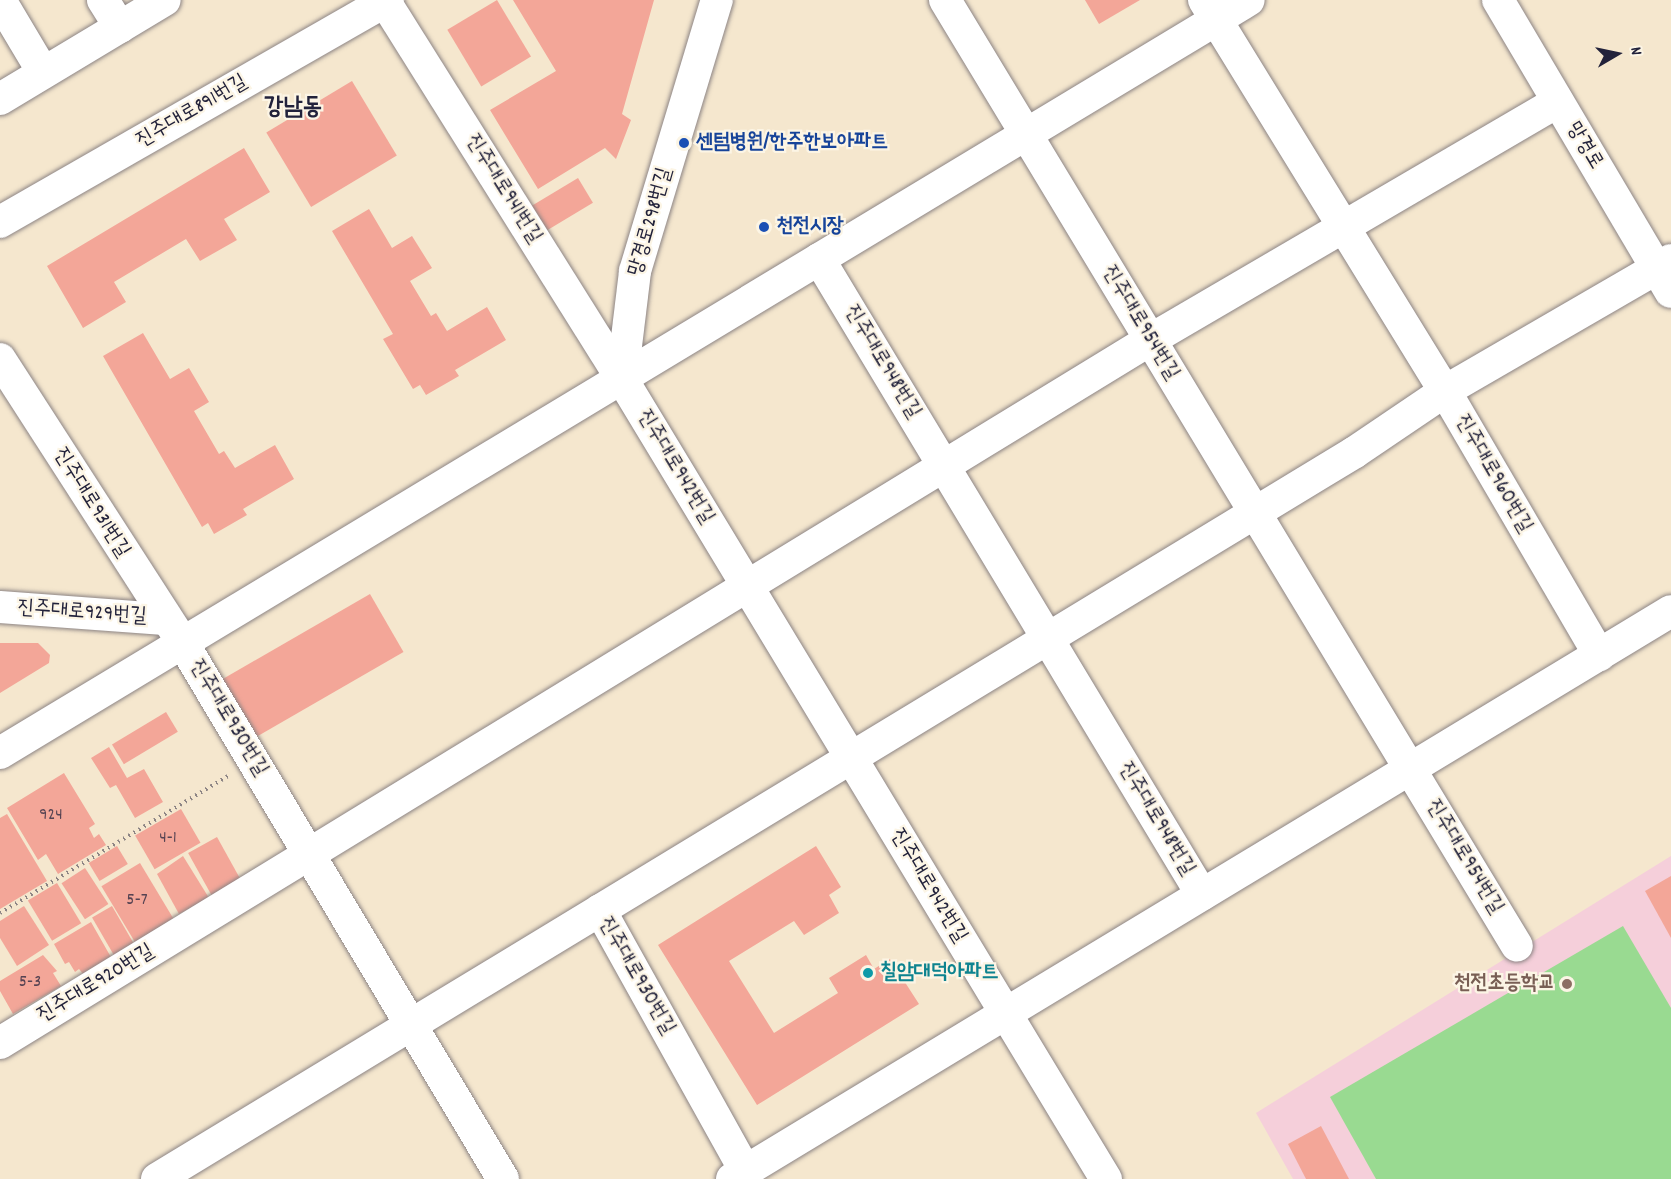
<!DOCTYPE html>
<html>
<head>
<meta charset="utf-8">
<style>
	body { margin:0 }
	#map { position:relative; width:1671px; height:1179px; overflow:hidden; background:#f5e7ce; font-family:Dekko,"Poor Story",sans-serif }
	div>[style] { position:absolute }
	.built>* { inset:0; background:#f5cfda }
	.green>* { inset:0; background:#99da91 }
	.building>* { inset:0; background:#f3a698; transform-origin:0 0 }
	.path>* { height:4px; margin-top:-2px; transform-origin:0; background:repeating-linear-gradient(90deg,#8c8484 0 1.5px,transparent 0 6px) }
	.roads { filter:drop-shadow(0 0 2px #8c8484) drop-shadow(0 0 2px #8c8484) }
	.minor>* { height:32px; margin:-16px; padding:0 16px; transform-origin:16px; border-radius:16px; background:#fff }
	.dots>* { width:16px; height:16px; translate:-50% -50%; box-sizing:border-box; border:3px solid #fcf5e5; border-radius:50% }
	span { translate:-50% -50%; white-space:nowrap; text-align:center; line-height:1.15; -webkit-text-stroke:4.5px #fcf5e5; paint-order:stroke }
	.number-label { font-size:18px; color:#564352 }
	.number-label span { -webkit-text-stroke-width:0 }
	.street-label { font-size:21px; color:#22223b }
	.transit-label { font-size:21px; color:#164399; font-weight:700 }
	.left { translate:0 -50%; text-align:left }
	.culture-label { font-size:21px; color:#0d838f; font-weight:700 }
	.education-label { font-size:21px; color:#785e54; font-weight:700 }
	.right { translate:-100% -50%; text-align:right }
	.quarter-label { font-size:24px; color:#22223b; font-weight:700 }
	.north { position:absolute; left:1587px; top:24px; width:60px; height:60px; -webkit-text-stroke:4px #fcf5e5; paint-order:stroke; rotate:81deg; font-size:16px; font-weight:700; line-height:24px; text-align:center; color:#22223b }
	.north::after { content:''; display:block; margin:auto; width:21px; height:27px; background:#22223b; clip-path:polygon(50% 0,100% 100%,50% 72%,0 100%) }
</style>
</head>
<body>
<div id="map">
	<div class="built">
		<i style="clip-path:polygon(1671px 856px,1671px 1179px,1293px 1179px,1256px 1113px)"></i>
	</div>
	<div class="green">
		<i style="clip-path:polygon(1623px 926px,1671px 1008px,1671px 1179px,1376px 1179px,1330px 1097px)"></i>
	</div>
	<div class="building">
		<i style="left:497px;top:0;width:66px;height:58px;rotate:59deg"></i>
		<i style="clip-path:polygon(513px 0,654px 0,622px 114px,631px 120px,616px 159px,605px 148px,538px 189px,490px 110px,556px 71px)"></i>
		<i style="clip-path:polygon(1085px 0,1140px 0,1099px 24px)"></i>
		<i style="left:352px;top:81px;width:87px;height:100px;rotate:59deg"></i>
		<i style="clip-path:polygon(244px 148px,270px 192px,224px 219px,237px 240px,200px 261px,186px 239px,114px 282px,126px 302px,83px 328px,47px 266px)"></i>
		<i style="left:578px;top:178px;width:29px;height:65px;rotate:59deg"></i>
		<i style="clip-path:polygon(369px 209px,392px 248px,412px 236px,432px 268px,410px 281px,431px 316px,436px 313px,447px 331px,487px 307px,506px 340px,455px 370px,459px 376px,426px 395px,420px 385px,413px 389px,383px 339px,393px 334px,332px 231px)"></i>
		<i style="clip-path:polygon(143px 333px,170px 379px,189px 368px,209px 402px,194px 411px,219px 454px,224px 451px,235px 468px,275px 445px,294px 479px,243px 509px,247px 515px,214px 534px,208px 523px,202px 527px,103px 356px)"></i>
		<i style="left:370px;top:594px;width:67px;height:177px;rotate:60deg"></i>
		<i style="clip-path:polygon(0 643px,38px 643px,50px 655px,49px 663px,0 693px)"></i>
		<i style="left:166px;top:712px;width:23px;height:63px;rotate:59deg"></i>
		<i style="clip-path:polygon(109px 747px,127px 778px,144px 769px,163px 802px,135px 818px,116px 785px,110px 788px,91px 758px)"></i>
		<i style="clip-path:polygon(64px 773px,95px 824px,89px 828px,94px 838px,99px 834px,106px 845px,58px 874px,46px 854px,38px 860px,7px 808px)"></i>
		<i style="left:181px;top:809px;width:39px;height:53px;rotate:60deg"></i>
		<i style="clip-path:polygon(7px 814px,47px 881px,0 909px,0 818px)"></i>
		<i style="left:217px;top:837px;width:48px;height:33px;rotate:61deg"></i>
		<i style="left:117px;top:846px;width:21px;height:33px;rotate:59deg"></i>
		<i style="clip-path:polygon(816px 846px,841px 887px,829px 895px,839px 913px,804px 935px,794px 921px,729px 961px,774px 1033px,838px 993px,829px 978px,866px 955px,874px 969px,890px 959px,919px 1004px,757px 1105px,658px 945px)"></i>
		<i style="clip-path:polygon(183px 856px,209px 898px,179px 914px,157px 874px)"></i>
		<i style="left:140px;top:863px;width:65px;height:45px;rotate:59deg"></i>
		<i style="left:85px;top:868px;width:43px;height:28px;rotate:57deg"></i>
		<i style="clip-path:polygon(1671px 876px,1671px 938px,1645px 891px)"></i>
		<i style="left:57px;top:883px;width:47px;height:34px;rotate:59deg"></i>
		<i style="clip-path:polygon(24px 906px,49px 945px,17px 966px,0 938px,0 921px)"></i>
		<i style="left:112px;top:906px;width:44px;height:23px;rotate:60deg"></i>
		<i style="clip-path:polygon(91px 922px,112px 959px,84px 975px,79px 969px,75px 972px,69px 962px,65px 964px,54px 944px)"></i>
		<i style="clip-path:polygon(43px 955px,57px 971px,53px 973px,61px 986px,13px 1014px,0 991px,0 981px)"></i>
		<i style="clip-path:polygon(1321px 1126px,1349px 1179px,1306px 1179px,1288px 1144px)"></i>
	</div>
	<div class="path">
		<i style="left:0;top:913px;width:266px;rotate:-31deg"></i>
	</div>
	<div class="roads">
		<div class="minor">
			<i style="left:0;top:0;width:84px;rotate:59.2deg"></i>
			<i style="left:103px;top:0;width:32px;rotate:58deg"></i>
			<i style="left:384px;top:0;width:448px;rotate:57.9deg"></i>
			<i style="left:622px;top:379px;width:935px;rotate:58.83deg"></i>
			<i style="left:945px;top:0;width:1105px;rotate:58.84deg"></i>
			<i style="left:1204px;top:0;width:459px;rotate:58.4deg"></i>
			<i style="left:1445px;top:391px;width:306px;rotate:59.7deg"></i>
			<i style="left:1498px;top:0;width:339px;rotate:59.4deg"></i>
			<i style="left:0;top:99px;width:192px;rotate:-31deg"></i>
			<i style="left:0;top:222px;width:447px;rotate:-29.8deg"></i>
			<i style="left:819px;top:259px;width:742px;rotate:58.94deg"></i>
			<i style="left:0;top:359px;width:340px;rotate:57.2deg"></i>
			<i style="left:184px;top:645px;width:622px;rotate:59.15deg"></i>
			<i style="left:622px;top:379px;width:109px;rotate:-83.1deg"></i>
			<i style="left:635px;top:271px;width:283px;rotate:-73.2deg"></i>
			<i style="left:0;top:607px;width:165px;rotate:4.2deg"></i>
			<i style="left:0;top:753px;width:1458px;rotate:-31.09deg"></i>
			<i style="left:600px;top:910px;width:299px;rotate:60.9deg"></i>
			<i style="left:0;top:1043px;width:1348px;rotate:-31.44deg"></i>
			<i style="left:1150px;top:340px;width:472px;rotate:-30.3deg"></i>
			<i style="left:157px;top:1179px;width:1401px;rotate:-31.25deg"></i>
			<i style="left:1355px;top:452px;width:109px;rotate:-34.1deg"></i>
			<i style="left:1445px;top:391px;width:261px;rotate:-30.1deg"></i>
			<i style="left:732px;top:1179px;width:1097px;rotate:-31.17deg"></i>
		</div>
	</div>
	<div class="dots">
		<i style="left:684px;top:143px;background:#1a4fb4"></i>
		<i style="left:764px;top:227px;background:#1a4fb4"></i>
		<i style="left:868px;top:973px;background:#0f9aa8"></i>
		<i style="left:1567px;top:984px;background:#8d6e63"></i>
	</div>
	<div class="number-label">
		<span style="left:51px;top:816px">924</span>
		<span style="left:168px;top:839px">4-1</span>
		<span style="left:137px;top:901px">5-7</span>
		<span style="left:30px;top:983px">5-3</span>
	</div>
	<div class="street-label">
		<span style="left:192px;top:112px;rotate:-30deg">진주대로891번길</span>
		<span style="left:1584px;top:146px;rotate:59deg">망경로</span>
		<span style="left:503px;top:189px;rotate:58deg">진주대로941번길</span>
		<span style="left:651px;top:222px;rotate:-74deg">망경로298번길</span>
		<span style="left:1140px;top:323px;rotate:59deg">진주대로954번길</span>
		<span style="left:882px;top:362px;rotate:59deg">진주대로948번길</span>
		<span style="left:675px;top:467px;rotate:59deg">진주대로942번길</span>
		<span style="left:1493px;top:474px;rotate:60deg">진주대로960번길</span>
		<span style="left:91px;top:503px;rotate:58deg">진주대로931번길</span>
		<span style="left:82px;top:613px;rotate:4deg">진주대로929번길</span>
		<span style="left:228px;top:718px;rotate:59deg">진주대로930번길</span>
		<span style="left:1156px;top:819px;rotate:59deg">진주대로948번길</span>
		<span style="left:1464px;top:857px;rotate:59deg">진주대로954번길</span>
		<span style="left:928px;top:886px;rotate:59deg">진주대로942번길</span>
		<span style="left:636px;top:976px;rotate:60deg">진주대로930번길</span>
		<span style="left:96px;top:984px;rotate:-31deg">진주대로920번길</span>
	</div>
	<div class="transit-label">
		<span class="left" style="left:696px;top:143px">센텀병원/한주한보아파트</span>
		<span class="left" style="left:776px;top:227px">천전시장</span>
	</div>
	<div class="culture-label">
		<span class="left" style="left:880px;top:973px">칠암대덕아파트</span>
	</div>
	<div class="education-label">
		<span class="right" style="left:1555px;top:984px">천전초등학교</span>
	</div>
	<div class="quarter-label">
		<span style="left:293px;top:109px">강남동</span>
	</div>
	<div class="north">N</div>
</div>
</body>
</html>
